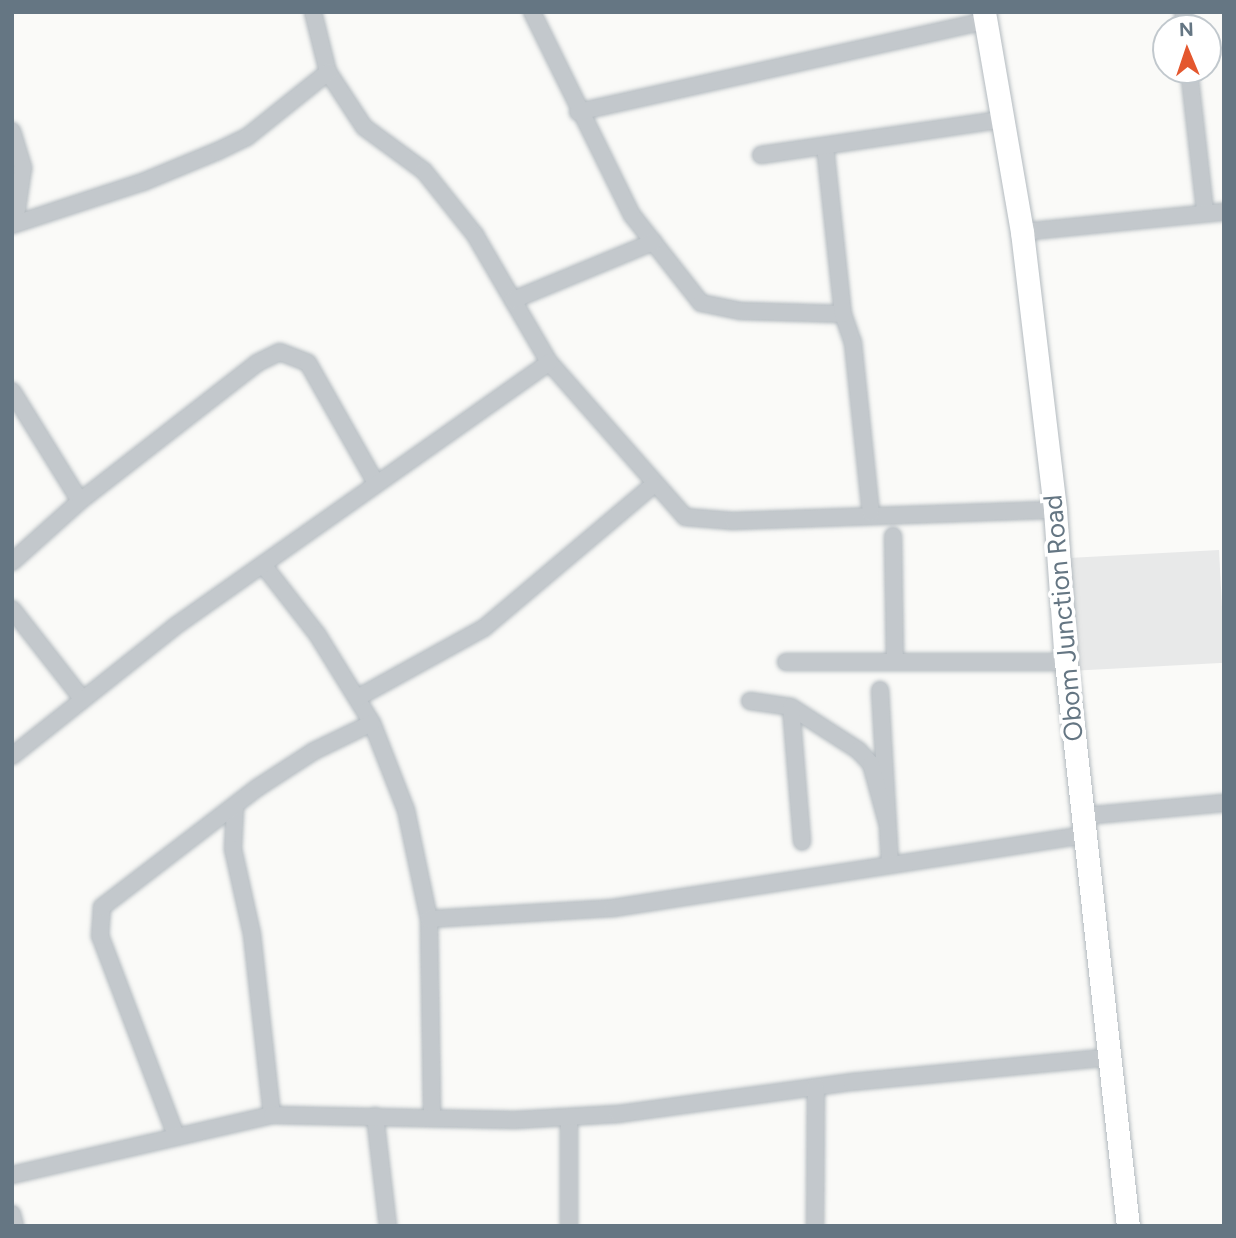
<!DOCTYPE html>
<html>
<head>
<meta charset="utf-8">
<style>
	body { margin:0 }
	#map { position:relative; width:1236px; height:1238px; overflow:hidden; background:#fafaf8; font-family:Figtree,sans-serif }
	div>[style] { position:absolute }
	.built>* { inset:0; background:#e8e9e9; transform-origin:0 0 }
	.roads { filter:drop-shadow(0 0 2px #b3babf) drop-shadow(0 0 2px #b3babf) }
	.minor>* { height:16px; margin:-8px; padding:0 8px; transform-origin:8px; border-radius:8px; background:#c3c8cc }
	.secondary>* { height:23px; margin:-11.5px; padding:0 11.5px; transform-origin:11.5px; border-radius:11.5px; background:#fff }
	span { translate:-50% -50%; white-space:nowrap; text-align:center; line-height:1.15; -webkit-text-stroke:7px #fff; paint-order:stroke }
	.street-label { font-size:26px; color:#657683 }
	.frame { position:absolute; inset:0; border:14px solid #657683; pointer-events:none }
	.north { position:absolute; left:1152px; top:14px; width:70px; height:70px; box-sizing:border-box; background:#fff; border:2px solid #c1c8cd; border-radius:50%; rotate:358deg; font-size:19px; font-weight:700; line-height:28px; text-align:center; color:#657683 }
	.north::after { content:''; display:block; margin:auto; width:24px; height:32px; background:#e4572e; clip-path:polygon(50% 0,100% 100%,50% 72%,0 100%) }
</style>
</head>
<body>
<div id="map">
	<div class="built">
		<i style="left:1219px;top:550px;width:113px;height:151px;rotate:87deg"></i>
	</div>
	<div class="roads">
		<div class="minor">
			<i style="left:313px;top:12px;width:62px;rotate:76deg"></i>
			<i style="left:328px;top:72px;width:66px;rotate:56.8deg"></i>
			<i style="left:364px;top:127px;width:74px;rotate:36.3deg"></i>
			<i style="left:424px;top:171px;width:82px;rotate:51.4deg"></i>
			<i style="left:475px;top:235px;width:147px;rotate:59.8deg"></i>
			<i style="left:549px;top:362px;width:206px;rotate:48.7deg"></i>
			<i style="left:685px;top:517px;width:48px;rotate:4.8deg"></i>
			<i style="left:733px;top:521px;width:322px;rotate:-2deg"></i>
			<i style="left:532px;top:12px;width:226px;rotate:63.8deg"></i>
			<i style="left:632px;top:215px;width:112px;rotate:51.9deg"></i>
			<i style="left:701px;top:303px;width:41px;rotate:11.3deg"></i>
			<i style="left:741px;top:311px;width:102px;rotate:1.7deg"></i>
			<i style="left:843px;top:314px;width:31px;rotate:71deg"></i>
			<i style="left:853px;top:343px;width:171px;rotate:84deg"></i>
			<i style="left:1183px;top:12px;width:16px;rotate:83deg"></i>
			<i style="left:1189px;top:70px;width:141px;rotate:83.5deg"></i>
			<i style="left:578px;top:112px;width:418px;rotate:-12.6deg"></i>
			<i style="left:12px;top:131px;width:39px;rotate:73deg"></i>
			<i style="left:23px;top:168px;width:56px;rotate:98.3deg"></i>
			<i style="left:825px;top:146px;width:169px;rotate:83.9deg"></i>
			<i style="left:761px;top:155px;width:246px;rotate:-8.4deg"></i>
			<i style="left:12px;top:225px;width:138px;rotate:-18.2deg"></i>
			<i style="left:143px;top:182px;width:81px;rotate:-22.5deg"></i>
			<i style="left:218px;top:151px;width:32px;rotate:-26deg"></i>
			<i style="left:247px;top:137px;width:104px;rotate:-38.7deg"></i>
			<i style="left:1022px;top:232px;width:203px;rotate:-5.7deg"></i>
			<i style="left:513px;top:300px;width:152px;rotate:-22.5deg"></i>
			<i style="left:12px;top:391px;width:129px;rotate:58.3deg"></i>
			<i style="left:893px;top:536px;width:125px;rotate:89.1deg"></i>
			<i style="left:12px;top:562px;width:91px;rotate:-41.9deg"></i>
			<i style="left:80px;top:501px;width:224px;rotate:-37.9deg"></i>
			<i style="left:257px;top:363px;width:25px;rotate:-26deg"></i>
			<i style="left:280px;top:352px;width:30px;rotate:21deg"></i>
			<i style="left:308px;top:363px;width:138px;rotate:60.5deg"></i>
			<i style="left:264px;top:566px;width:86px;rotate:52.1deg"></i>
			<i style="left:317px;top:634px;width:105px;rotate:58.3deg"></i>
			<i style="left:372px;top:723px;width:93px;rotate:68.7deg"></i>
			<i style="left:406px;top:810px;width:111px;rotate:78.1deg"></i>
			<i style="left:429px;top:919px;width:196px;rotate:89.1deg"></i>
			<i style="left:12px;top:609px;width:115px;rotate:52deg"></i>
			<i style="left:786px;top:662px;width:280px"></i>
			<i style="left:880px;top:690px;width:173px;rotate:86.7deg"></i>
			<i style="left:357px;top:698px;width:145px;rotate:-28.9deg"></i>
			<i style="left:484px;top:628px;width:221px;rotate:-40.2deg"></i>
			<i style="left:750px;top:701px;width:41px;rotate:8.3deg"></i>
			<i style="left:791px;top:707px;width:80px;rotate:32.7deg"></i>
			<i style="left:858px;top:750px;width:19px;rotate:47deg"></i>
			<i style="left:871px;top:764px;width:60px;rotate:74.6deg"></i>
			<i style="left:791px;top:707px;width:135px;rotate:85.3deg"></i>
			<i style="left:12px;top:756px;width:207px;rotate:-38.5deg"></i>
			<i style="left:174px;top:627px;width:459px;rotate:-35.2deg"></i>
			<i style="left:235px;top:808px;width:41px;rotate:92.8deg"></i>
			<i style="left:233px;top:849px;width:87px;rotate:77.4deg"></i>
			<i style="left:252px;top:934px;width:182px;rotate:83.7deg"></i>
			<i style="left:1084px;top:816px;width:141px;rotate:-5.3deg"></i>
			<i style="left:429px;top:919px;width:184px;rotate:-3.4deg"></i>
			<i style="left:613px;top:908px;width:478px;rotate:-8.8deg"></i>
			<i style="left:375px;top:1116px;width:111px;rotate:83.3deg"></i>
			<i style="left:569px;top:1118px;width:108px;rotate:90deg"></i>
			<i style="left:175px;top:1133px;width:211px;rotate:-110.8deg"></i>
			<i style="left:100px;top:936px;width:29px;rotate:-86deg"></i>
			<i style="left:102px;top:907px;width:195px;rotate:-37.5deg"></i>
			<i style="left:257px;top:788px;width:68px;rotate:-33deg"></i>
			<i style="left:314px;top:751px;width:64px;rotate:-25.8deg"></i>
			<i style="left:12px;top:1175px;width:267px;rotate:-13deg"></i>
			<i style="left:272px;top:1115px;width:243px;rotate:1.2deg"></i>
			<i style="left:515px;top:1120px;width:103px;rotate:-3.3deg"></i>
			<i style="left:618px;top:1114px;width:236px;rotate:-7.8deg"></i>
			<i style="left:852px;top:1082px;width:251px;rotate:-5.5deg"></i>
			<i style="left:1102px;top:1058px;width:13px;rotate:-48deg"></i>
			<i style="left:12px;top:1214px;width:12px;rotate:76deg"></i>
			<i style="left:815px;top:1226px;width:139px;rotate:-89.6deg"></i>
		</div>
		<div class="secondary">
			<i style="left:984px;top:12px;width:223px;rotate:80.2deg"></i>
			<i style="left:1022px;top:232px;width:280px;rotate:83.2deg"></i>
			<i style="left:1055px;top:510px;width:152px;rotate:85.9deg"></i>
			<i style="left:1066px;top:662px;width:567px;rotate:83.73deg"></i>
		</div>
	</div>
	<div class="street-label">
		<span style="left:1064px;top:618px;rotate:-95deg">Obom Junction Road</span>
	</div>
	<div class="frame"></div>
	<div class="north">N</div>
</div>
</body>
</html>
